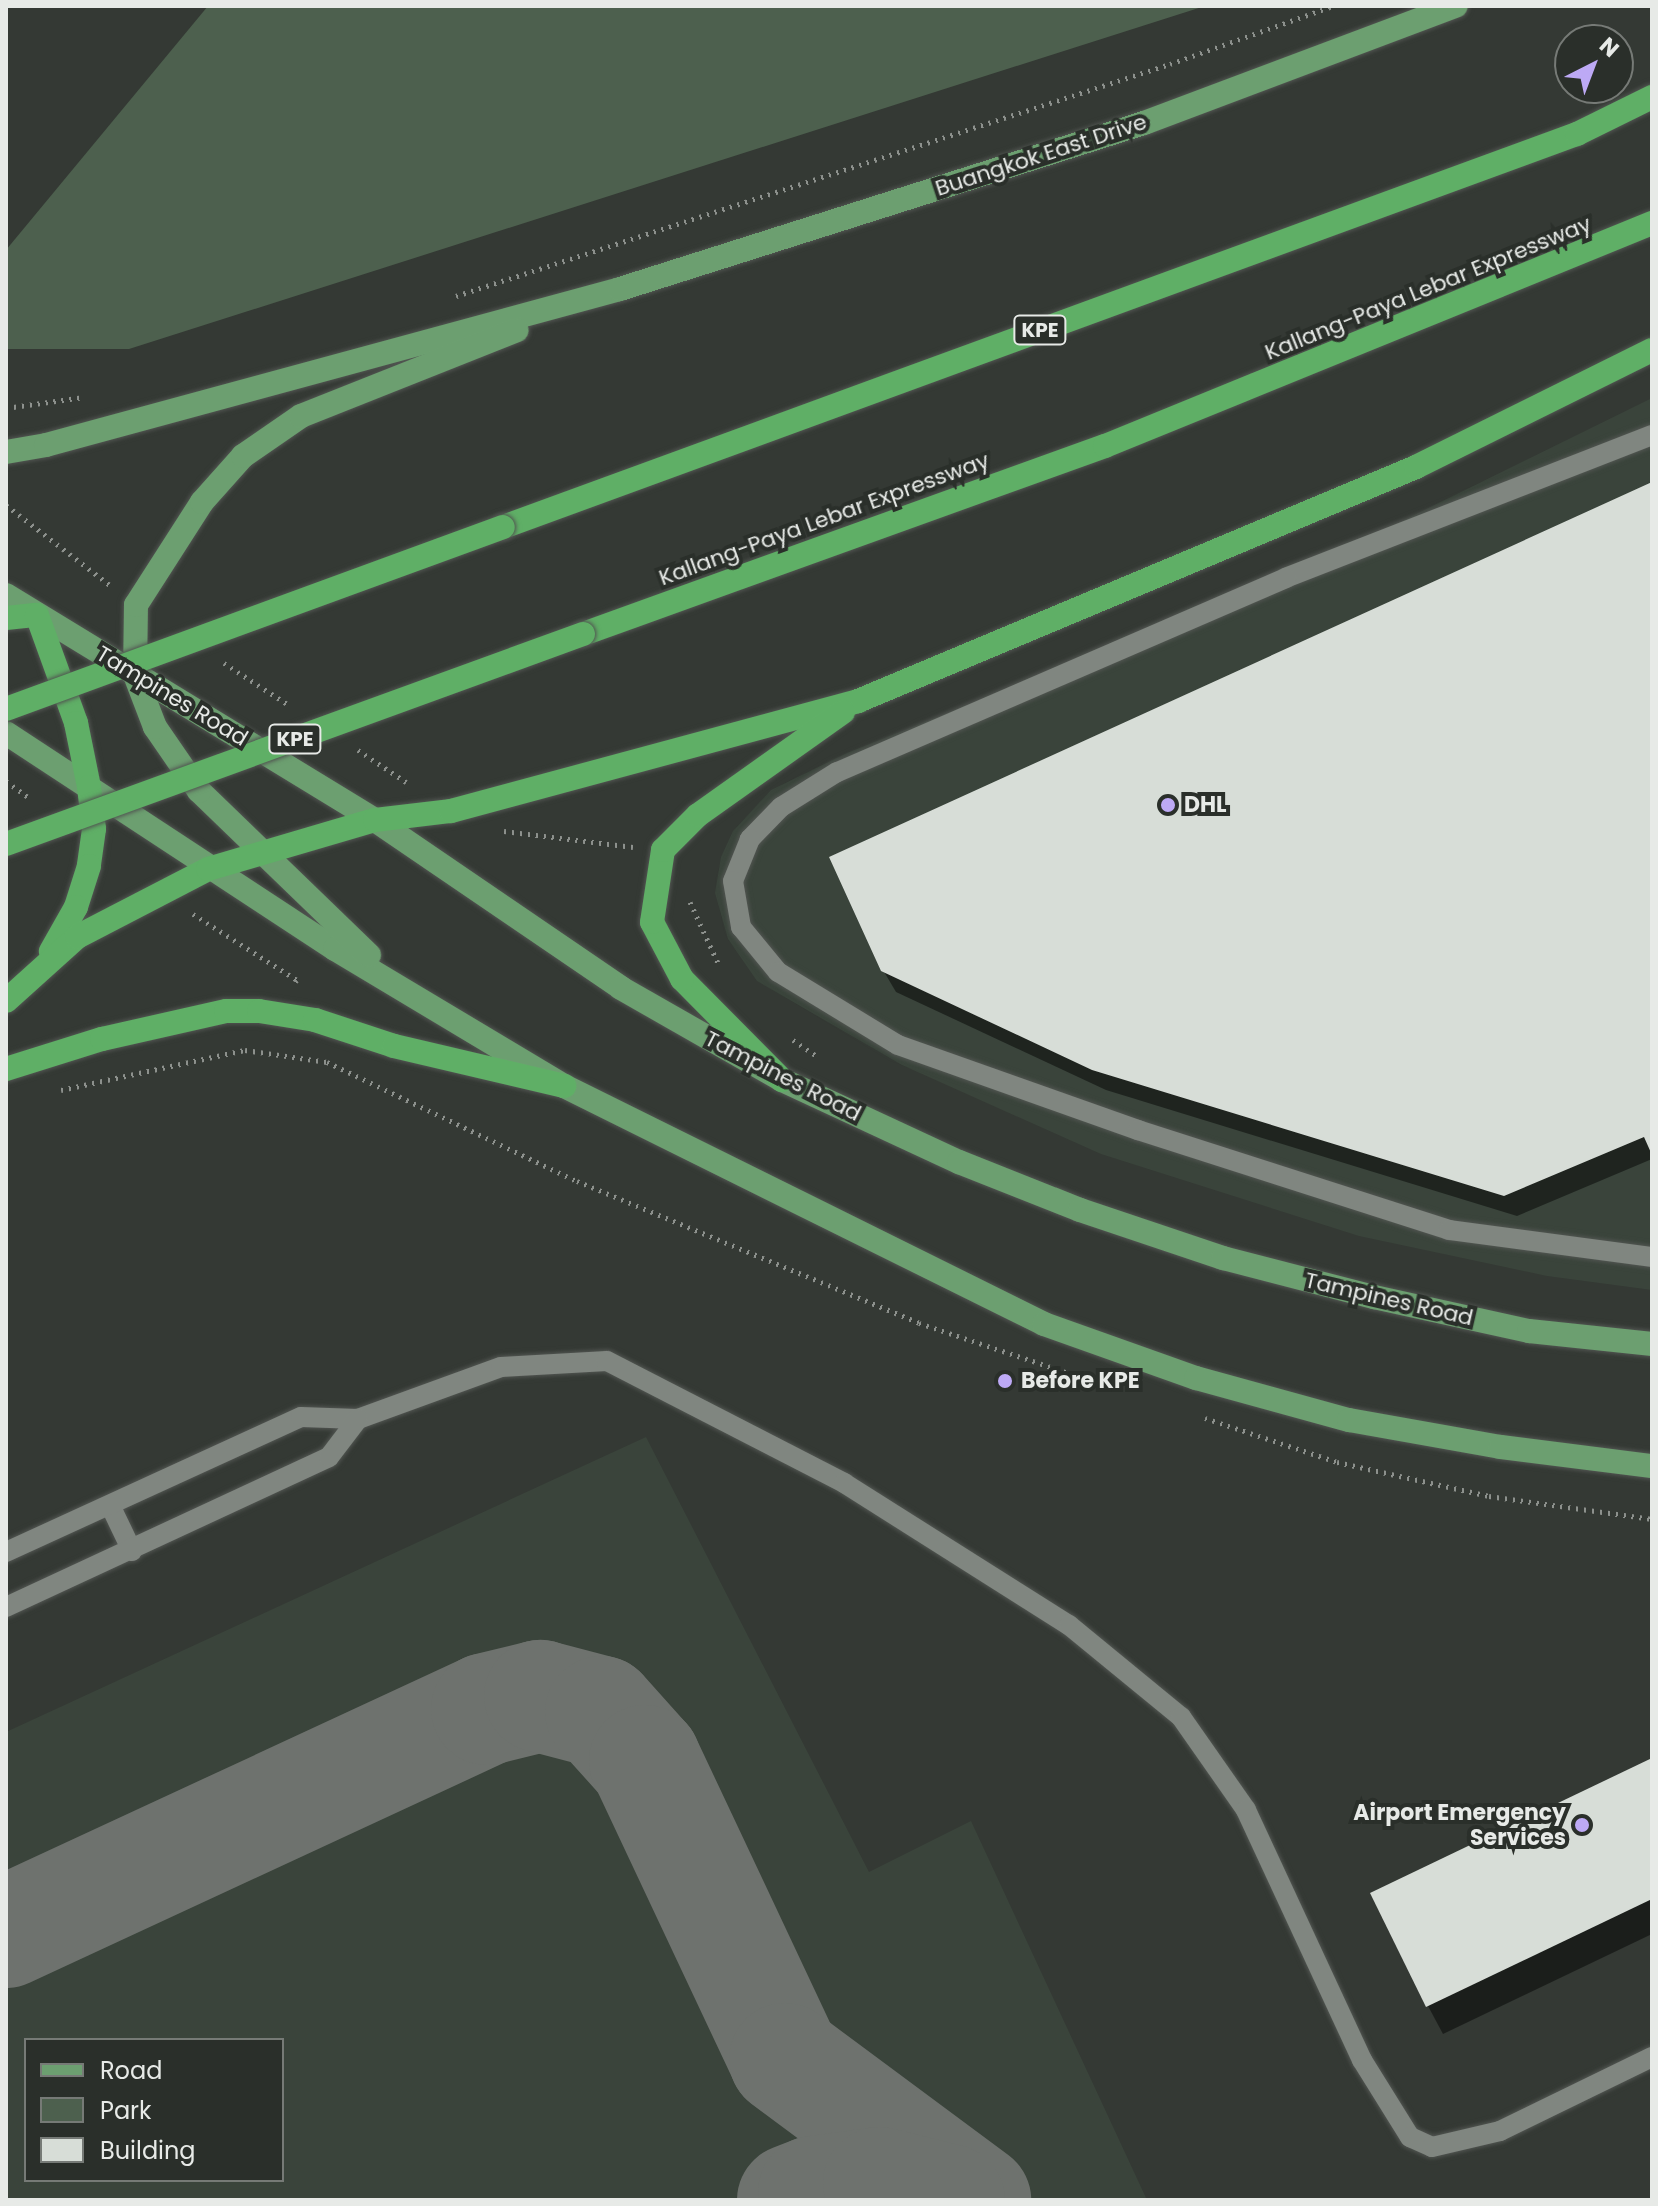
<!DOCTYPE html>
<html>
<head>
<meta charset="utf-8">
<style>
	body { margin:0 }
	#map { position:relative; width:1658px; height:2206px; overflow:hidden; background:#343934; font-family:Poppins,sans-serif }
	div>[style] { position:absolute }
	.built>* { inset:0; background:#3a443b }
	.green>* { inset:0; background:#4d604e }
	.shadow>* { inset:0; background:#0007 }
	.taxiway>* { height:112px; margin:-56px; padding:0 56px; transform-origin:56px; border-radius:56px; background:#6e726e }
	.building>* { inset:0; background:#d7ddd7 }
	.path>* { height:5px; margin-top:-2.5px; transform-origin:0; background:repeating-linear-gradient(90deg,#8d918d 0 2px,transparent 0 8px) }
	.roads { filter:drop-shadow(0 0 2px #515551) drop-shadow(0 0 2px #515551) }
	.lane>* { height:20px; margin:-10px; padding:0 10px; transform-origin:10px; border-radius:10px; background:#808680 }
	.primary>* { height:24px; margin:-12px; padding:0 12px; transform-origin:12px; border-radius:12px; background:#6c9f70 }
	.highway>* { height:24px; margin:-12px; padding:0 12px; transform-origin:12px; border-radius:12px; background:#5faf66 }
	.bridges { filter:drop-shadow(0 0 2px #515551) drop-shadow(0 0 2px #515551) }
	.highway-bridge>* { height:24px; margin:-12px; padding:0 12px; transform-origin:12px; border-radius:12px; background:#5faf66 }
	.dots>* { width:22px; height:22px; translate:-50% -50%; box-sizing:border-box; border:4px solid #2a2f2a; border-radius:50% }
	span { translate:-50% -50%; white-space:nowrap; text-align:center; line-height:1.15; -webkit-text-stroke:8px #2a2f2a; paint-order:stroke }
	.shield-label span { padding:2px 6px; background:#2a2f2a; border:2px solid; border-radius:6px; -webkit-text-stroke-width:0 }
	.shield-label { font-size:20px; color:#e7eae7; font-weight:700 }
	.street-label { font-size:22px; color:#e7eae7 }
	.poi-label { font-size:22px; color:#e7eae7; font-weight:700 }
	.left { translate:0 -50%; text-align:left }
	.right { translate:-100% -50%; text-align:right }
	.frame { position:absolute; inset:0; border:8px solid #e7eae7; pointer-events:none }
	.legend { position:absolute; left:24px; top:2038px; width:260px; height:144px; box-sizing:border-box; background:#2a2f2a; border:2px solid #767a76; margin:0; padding:10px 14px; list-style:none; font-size:24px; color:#e7eae7 }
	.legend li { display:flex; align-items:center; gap:16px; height:40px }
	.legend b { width:40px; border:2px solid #767a76 }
	.north { position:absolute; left:1554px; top:24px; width:80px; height:80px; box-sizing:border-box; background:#2a2f2a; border:2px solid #767a76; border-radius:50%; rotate:42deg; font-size:22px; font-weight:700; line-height:32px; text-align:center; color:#e7eae7 }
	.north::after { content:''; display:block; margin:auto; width:28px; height:36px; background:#bda9f5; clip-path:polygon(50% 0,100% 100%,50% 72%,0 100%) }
</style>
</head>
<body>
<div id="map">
	<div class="built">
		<i style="clip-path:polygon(1652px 398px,1652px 1290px,1547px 1276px,1359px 1236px,1101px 1154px,902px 1065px,757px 981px,728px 939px,715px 893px,721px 857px,733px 831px,771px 790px,847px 753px,1286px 578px)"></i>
		<i style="clip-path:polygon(evenodd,646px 1437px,869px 1872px,971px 1821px,1147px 2200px,6px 2200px,6px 1732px,646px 1437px,26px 2040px,282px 2040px,282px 2180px,26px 2180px,26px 2040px)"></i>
	</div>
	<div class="green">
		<i style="clip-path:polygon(208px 6px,1205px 6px,129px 349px,6px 349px,6px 250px)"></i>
	</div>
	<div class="shadow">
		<i style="clip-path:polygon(1652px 484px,1652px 1159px,1517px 1216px,1106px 1090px,896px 992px,883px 970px)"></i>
		<i style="clip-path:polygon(1652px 1760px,1652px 1934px,1443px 2034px,1428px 2006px)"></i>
	</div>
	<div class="taxiway">
		<i style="left:6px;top:1932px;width:530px;rotate:-24.87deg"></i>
		<i style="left:487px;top:1709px;width:55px;rotate:-13.8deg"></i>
		<i style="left:540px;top:1696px;width:63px;rotate:14.7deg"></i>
		<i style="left:601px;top:1712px;width:66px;rotate:48.1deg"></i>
		<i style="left:645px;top:1761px;width:329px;rotate:64.8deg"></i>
		<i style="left:785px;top:2059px;width:237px;rotate:36.6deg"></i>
		<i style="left:793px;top:2200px;width:22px;rotate:-21deg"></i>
		<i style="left:814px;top:2192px;width:66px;rotate:-7.9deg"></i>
		<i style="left:879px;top:2183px;width:72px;rotate:13.7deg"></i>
	</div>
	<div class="building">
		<i style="clip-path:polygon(1652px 482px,1652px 1155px,1644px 1137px,1504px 1196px,1092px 1070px,881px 971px,829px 857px)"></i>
		<i style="clip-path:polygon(1652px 1758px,1652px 1899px,1426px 2007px,1370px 1893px)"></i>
	</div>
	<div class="path">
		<i style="left:456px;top:296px;width:751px;rotate:-18deg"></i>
		<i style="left:1170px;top:64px;width:173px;rotate:-19.6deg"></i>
		<i style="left:6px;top:408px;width:79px;rotate:-8deg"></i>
		<i style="left:6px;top:505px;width:131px;rotate:37.6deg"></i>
		<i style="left:224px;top:663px;width:77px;rotate:32.9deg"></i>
		<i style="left:358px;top:750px;width:58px;rotate:33.7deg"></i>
		<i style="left:6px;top:781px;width:31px;rotate:36deg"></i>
		<i style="left:504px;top:831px;width:130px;rotate:7.1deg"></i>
		<i style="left:690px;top:902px;width:69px;rotate:65.3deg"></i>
		<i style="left:193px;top:914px;width:123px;rotate:32.4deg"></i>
		<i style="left:297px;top:980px;width:6px;rotate:141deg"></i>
		<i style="left:793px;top:1040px;width:30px;rotate:34deg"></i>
		<i style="left:61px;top:1090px;width:188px;rotate:-12.3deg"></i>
		<i style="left:245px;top:1050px;width:83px;rotate:8.3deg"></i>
		<i style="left:327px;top:1062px;width:277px;rotate:25.5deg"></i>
		<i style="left:577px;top:1181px;width:370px;rotate:22.5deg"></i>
		<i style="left:919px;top:1323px;width:208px;rotate:18.5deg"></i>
		<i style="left:1205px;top:1418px;width:139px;rotate:18.4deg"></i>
		<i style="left:1337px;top:1462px;width:156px;rotate:12.6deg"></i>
		<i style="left:1489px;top:1496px;width:165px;rotate:8deg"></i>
	</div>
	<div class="roads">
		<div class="lane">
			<i style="left:1652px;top:435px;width:393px;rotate:158.7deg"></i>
			<i style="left:1286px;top:578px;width:489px;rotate:156.6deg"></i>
			<i style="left:837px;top:772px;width:66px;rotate:148deg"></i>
			<i style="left:781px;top:807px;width:45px;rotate:134.1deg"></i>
			<i style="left:750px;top:839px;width:45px;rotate:112deg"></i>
			<i style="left:733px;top:881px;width:47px;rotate:80.1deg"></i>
			<i style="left:741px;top:927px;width:58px;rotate:50.6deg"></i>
			<i style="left:778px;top:972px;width:140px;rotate:31.3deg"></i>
			<i style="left:898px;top:1045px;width:255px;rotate:19.5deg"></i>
			<i style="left:1138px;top:1130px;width:327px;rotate:17.8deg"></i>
			<i style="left:1449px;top:1230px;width:205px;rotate:7.6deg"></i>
			<i style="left:110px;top:1505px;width:51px;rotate:64.4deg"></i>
			<i style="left:6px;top:1552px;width:324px;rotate:-24.6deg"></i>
			<i style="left:301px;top:1417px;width:57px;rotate:2deg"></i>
			<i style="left:358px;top:1419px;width:152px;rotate:-20deg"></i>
			<i style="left:501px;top:1367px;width:106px;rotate:-3.2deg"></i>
			<i style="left:607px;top:1361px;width:267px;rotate:27.2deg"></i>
			<i style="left:844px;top:1483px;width:266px;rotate:32.3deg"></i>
			<i style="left:1069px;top:1625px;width:145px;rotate:39.4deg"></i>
			<i style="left:1181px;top:1717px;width:113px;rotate:55deg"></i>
			<i style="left:1246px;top:1810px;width:276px;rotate:65.1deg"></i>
			<i style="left:1362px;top:2060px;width:91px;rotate:58.1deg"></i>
			<i style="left:1410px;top:2137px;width:24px;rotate:24deg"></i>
			<i style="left:1432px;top:2147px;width:70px;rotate:-13.2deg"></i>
			<i style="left:1500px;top:2131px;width:169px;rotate:-26deg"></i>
			<i style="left:6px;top:1607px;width:356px;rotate:-24.9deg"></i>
			<i style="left:329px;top:1457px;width:48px;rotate:-52.7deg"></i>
		</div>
		<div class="primary">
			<i style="left:6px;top:452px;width:41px;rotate:-9.9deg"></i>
			<i style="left:46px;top:445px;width:595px;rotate:-15.2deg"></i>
			<i style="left:620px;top:289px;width:550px;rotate:-17.58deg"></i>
			<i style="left:1144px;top:123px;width:333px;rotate:-20.6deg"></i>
			<i style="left:6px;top:595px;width:432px;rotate:31.4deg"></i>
			<i style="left:375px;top:820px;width:298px;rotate:34.3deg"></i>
			<i style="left:621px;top:988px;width:185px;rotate:29.7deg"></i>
			<i style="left:782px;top:1080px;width:195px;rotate:24.9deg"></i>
			<i style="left:959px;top:1162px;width:130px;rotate:21.6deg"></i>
			<i style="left:1080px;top:1210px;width:151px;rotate:18.6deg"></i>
			<i style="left:1223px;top:1258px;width:156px;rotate:14.5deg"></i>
			<i style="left:1374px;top:1297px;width:159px;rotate:12.4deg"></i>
			<i style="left:1529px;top:1331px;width:124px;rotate:6deg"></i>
			<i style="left:6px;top:733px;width:394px;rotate:33.3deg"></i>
			<i style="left:335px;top:949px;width:267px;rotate:30.9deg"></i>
			<i style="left:564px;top:1086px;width:536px;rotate:26.37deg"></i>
			<i style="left:1044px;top:1324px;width:161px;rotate:19.6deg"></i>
			<i style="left:1196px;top:1378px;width:159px;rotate:15.4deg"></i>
			<i style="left:1349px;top:1420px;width:154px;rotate:10.1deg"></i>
			<i style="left:1501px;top:1447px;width:152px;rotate:7.2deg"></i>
			<i style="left:369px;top:955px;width:236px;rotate:-136deg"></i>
			<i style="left:199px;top:791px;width:78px;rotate:-124.5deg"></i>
			<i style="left:155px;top:727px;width:56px;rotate:-111deg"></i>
			<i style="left:135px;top:675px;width:70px;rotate:-89.2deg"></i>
			<i style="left:136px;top:605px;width:122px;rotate:-57.3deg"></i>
			<i style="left:202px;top:502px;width:62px;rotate:-48.3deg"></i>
			<i style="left:243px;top:456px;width:70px;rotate:-34.6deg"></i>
			<i style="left:301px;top:416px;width:232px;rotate:-21.7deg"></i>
		</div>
		<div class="highway">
			<i style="left:503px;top:527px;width:1144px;rotate:-20.1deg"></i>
			<i style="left:1577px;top:134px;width:84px;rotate:-26.3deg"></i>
			<i style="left:6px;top:618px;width:31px;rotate:-6deg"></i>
			<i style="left:37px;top:615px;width:115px;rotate:70.1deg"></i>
			<i style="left:76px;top:723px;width:65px;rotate:78.5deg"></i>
			<i style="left:89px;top:787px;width:42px;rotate:83.2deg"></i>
			<i style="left:94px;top:829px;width:37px;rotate:98deg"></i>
			<i style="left:89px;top:866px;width:43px;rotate:107.6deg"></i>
			<i style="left:76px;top:907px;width:51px;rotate:119.6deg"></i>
			<i style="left:583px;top:634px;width:555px;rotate:-19.81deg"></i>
			<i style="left:1105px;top:446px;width:591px;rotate:-22.18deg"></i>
			<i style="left:6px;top:1001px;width:96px;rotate:-42deg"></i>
			<i style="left:77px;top:937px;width:148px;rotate:-27.4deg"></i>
			<i style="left:208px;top:869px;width:174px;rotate:-16.4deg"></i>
			<i style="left:375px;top:820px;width:77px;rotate:-6.8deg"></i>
			<i style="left:451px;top:811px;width:422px;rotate:-15.1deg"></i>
			<i style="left:858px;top:701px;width:605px;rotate:-22.75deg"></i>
			<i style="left:1416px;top:467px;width:263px;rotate:-26.4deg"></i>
			<i style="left:6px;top:1069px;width:101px;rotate:-17.4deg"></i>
			<i style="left:102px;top:1039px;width:127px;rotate:-12.7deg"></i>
			<i style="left:226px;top:1011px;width:33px"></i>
			<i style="left:259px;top:1011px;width:57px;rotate:9.1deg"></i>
			<i style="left:315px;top:1020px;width:83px;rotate:18.2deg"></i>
			<i style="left:394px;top:1046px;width:175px;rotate:13.2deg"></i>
			<i style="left:782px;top:1080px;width:142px;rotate:-134.7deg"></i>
			<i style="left:682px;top:979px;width:64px;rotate:-117.8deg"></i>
			<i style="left:652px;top:922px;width:73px;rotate:-81.3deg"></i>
			<i style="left:663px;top:850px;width:49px;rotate:-45deg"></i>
			<i style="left:698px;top:815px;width:178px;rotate:-35.4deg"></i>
		</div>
	</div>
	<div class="bridges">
		<div class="highway-bridge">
			<i style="left:6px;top:709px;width:529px;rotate:-20.11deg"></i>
			<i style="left:6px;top:844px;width:614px;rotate:-20deg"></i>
		</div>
	</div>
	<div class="dots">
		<i style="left:1168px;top:805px;background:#bda9f5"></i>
		<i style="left:1005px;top:1381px;background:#bda9f5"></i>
		<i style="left:1582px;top:1825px;background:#bda9f5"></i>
	</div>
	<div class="shield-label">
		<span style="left:1040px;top:330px">KPE</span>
		<span style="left:295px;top:739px">KPE</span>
	</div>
	<div class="street-label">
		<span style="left:1041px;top:155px;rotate:-18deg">Buangkok East Drive</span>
		<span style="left:1428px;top:288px;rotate:-22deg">Kallang-Paya Lebar Expressway</span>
		<span style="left:824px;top:519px;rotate:-20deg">Kallang-Paya Lebar Expressway</span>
		<span style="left:172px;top:696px;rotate:31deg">Tampines Road</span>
		<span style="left:783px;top:1076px;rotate:27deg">Tampines Road</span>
		<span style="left:1389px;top:1299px;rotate:13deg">Tampines Road</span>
	</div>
	<div class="poi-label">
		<span class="left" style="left:1184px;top:805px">DHL</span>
		<span class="left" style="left:1021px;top:1381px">Before KPE</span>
		<span class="right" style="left:1566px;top:1825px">Airport Emergency<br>Services</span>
	</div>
	<div class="frame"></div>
	<ul class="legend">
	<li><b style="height:10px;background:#6c9f70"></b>Road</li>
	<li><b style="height:22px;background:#4d604e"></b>Park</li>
	<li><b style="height:22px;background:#d7ddd7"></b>Building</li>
	</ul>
	<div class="north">N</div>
</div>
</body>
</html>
